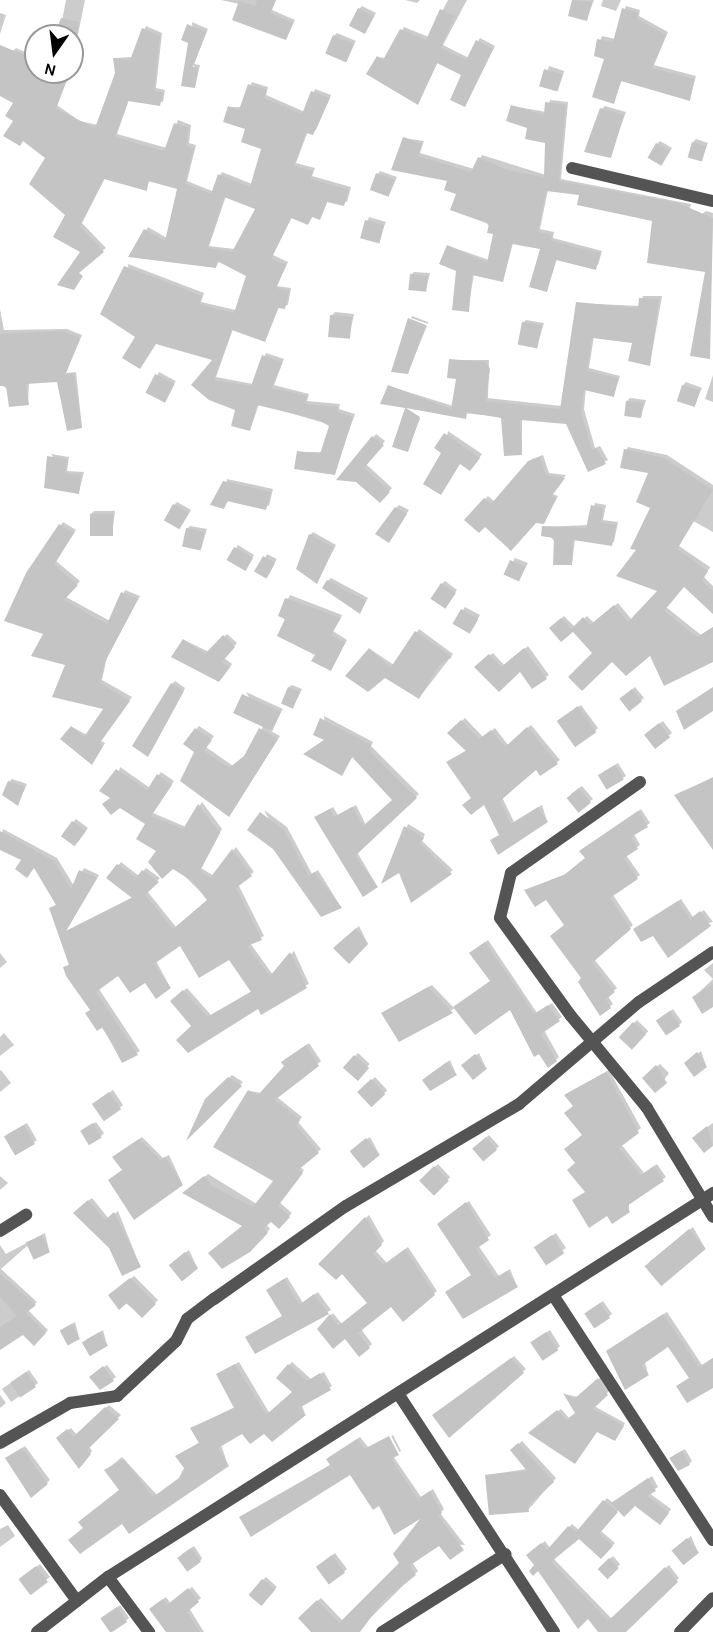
<!DOCTYPE html>
<style>
body{margin:0}
#map{position:relative;width:713px;height:1632px;overflow:hidden;background:#fff;font-family:Karla,sans-serif}
div>[style]{position:absolute}
.shadow>*{inset:0;background:#0003;transform-origin:0 0}
.building>*{inset:0;background:#c4c4c4;transform-origin:0 0}
.minor>*{height:12px;margin:-6px;padding:0 6px;transform-origin:6px;border-radius:6px;background:#545454}
span{translate:-50% -50%;white-space:nowrap;text-align:center;line-height:1.15;-webkit-text-stroke:5px #fff;paint-order:stroke}
.north{position:absolute;left:24px;top:24px;width:60px;height:60px;box-sizing:border-box;background:#fff;border:2px solid #999;border-radius:50%;rotate:194deg;font-size:16px;font-weight:700;line-height:24px;text-align:center;color:#000}
.north::after{content:'';display:block;margin:auto;width:21px;height:27px;background:#000;clip-path:polygon(50% 0,100% 100%,50% 72%,0 100%)}
</style>
<div id="map">
<div class="shadow">
<i style="clip-path:polygon(66px 0,85px 0,72px 64px,72px 36px,59px 36px)"></i>
<i style="clip-path:polygon(221px 0,276px 0,272px 10px,295px 20px,286px 39px,239px 4px)"></i>
<i style="clip-path:polygon(405px 0,420px 0,417px 3px)"></i>
<i style="clip-path:polygon(448px 0,467px 0,443px 45px,469px 58px,480px 38px,495px 46px,467px 102px,463px 75px,438px 62px,418px 103px,378px 57px,386px 58px,404px 27px,429px 37px)"></i>
<i style="clip-path:polygon(573px 0,594px 0,587px 19px,569px 15px)"></i>
<i style="clip-path:polygon(603px 0,621px 0,616px 11px,601px 6px)"></i>
<i style="clip-path:polygon(362px 6px,376px 13px,366px 31px,359px 9px)"></i>
<i style="clip-path:polygon(626px 6px,640px 10px,639px 16px,668px 32px,654px 65px,696px 76px,690px 99px,622px 80px,613px 102px,606px 58px,595px 55px,602px 36px,615px 39px)"></i>
<i style="clip-path:polygon(0 13px,6px 15px,0 34px)"></i>
<i style="clip-path:polygon(192px 22px,208px 29px,194px 64px,200px 65px,195px 87px)"></i>
<i style="clip-path:polygon(evenodd,146px 26px,162px 33px,156px 88px,165px 90px,163px 102px,129px 100px,117px 134px,167px 148px,178px 120px,191px 125px,189px 143px,196px 145px,187px 181px,212px 191px,222px 172px,252px 184px,263px 148px,229px 107px,242px 107px,252px 82px,268px 87px,266px 95px,305px 112px,315px 89px,331px 95px,316px 130px,308px 131px,296px 163px,315px 168px,312px 176px,351px 187px,347px 202px,328px 200px,322px 215px,313px 216px,308px 223px,292px 217px,273px 255px,288px 262px,277px 286px,291px 288px,288px 305px,279px 307px,265px 341px,233px 329px,216px 377px,253px 384px,266px 353px,284px 359px,274px 385px,309px 394px,307px 401px,340px 404px,339px 409px,355px 414px,334px 473px,298px 452px,322px 452px,331px 425px,259px 404px,250px 430px,237px 409px,210px 399px,215px 359px,137px 337px,128px 264px,204px 293px,201px 302px,236px 310px,248px 275px,219px 261px,216px 267px,131px 255px,148px 227px,167px 238px,178px 188px,150px 180px,146px 190px,105px 178px,82px 223px,106px 248px,59px 285px,82px 252px,47px 158px,15px 120px,15px 102px,0 95px,0 62px,16px 48px,36px 57px,36px 72px,58px 72px,45px 97px,80px 121px,98px 125px,116px 74px,114px 58px,132px 57px,146px 26px,226px 196px,257px 208px,235px 249px,209px 246px,226px 196px)"></i>
<i style="clip-path:polygon(337px 33px,356px 41px,345px 60px,334px 36px)"></i>
<i style="left:549px;top:66px;width:16px;height:21px;rotate:18deg"></i>
<i style="clip-path:polygon(550px 100px,568px 102px,561px 179px,691px 204px,684px 228px,706px 211px,713px 213px,709px 358px,707px 271px,653px 220px,580px 193px,548px 190px,540px 229px,554px 232px,553px 238px,602px 251px,598px 265px,557px 259px,547px 290px,541px 248px,513px 243px,503px 281px,474px 274px,468px 310px,449px 246px,489px 260px,495px 233px,449px 180px,393px 169px,404px 138px,424px 141px,420px 153px,474px 169px,482px 155px,546px 175px,547px 141px,513px 106px,546px 112px)"></i>
<i style="clip-path:polygon(605px 106px,626px 112px,610px 156px,602px 109px)"></i>
<i style="clip-path:polygon(696px 139px,708px 143px,701px 160px,693px 142px)"></i>
<i style="clip-path:polygon(660px 141px,672px 148px,662px 164px,657px 144px)"></i>
<i style="clip-path:polygon(380px 171px,397px 177px,389px 195px,378px 174px)"></i>
<i style="clip-path:polygon(369px 217px,386px 222px,377px 242px,361px 237px)"></i>
<i style="clip-path:polygon(414px 272px,430px 273px,426px 290px,411px 275px)"></i>
<i style="clip-path:polygon(643px 296px,662px 296px,650px 364px,633px 342px,594px 336px,589px 368px,620px 376px,614px 395px,586px 388px,584px 409px,595px 448px,600px 446px,608px 460px,588px 470px,567px 423px,522px 419px,522px 454px,502px 417px,413px 408px,421px 416px,389px 386px,453px 406px,458px 377px,450px 360px,489px 360px,488px 398px,562px 406px,577px 303px,640px 306px)"></i>
<i style="clip-path:polygon(0 309px,4px 330px,67px 329px,82px 335px,66px 373px,76px 372px,82px 427px,58px 380px,29px 382px,28px 403px,0 384px)"></i>
<i style="clip-path:polygon(335px 312px,354px 314px,349px 338px,332px 315px)"></i>
<i style="clip-path:polygon(411px 318px,412px 316px,428px 322px,428px 324px)"></i>
<i style="clip-path:polygon(409px 320px,427px 326px,408px 372px)"></i>
<i style="clip-path:polygon(526px 320px,544px 323px,537px 347px,523px 323px)"></i>
<i style="left:159px;top:372px;width:19px;height:22px;rotate:28deg"></i>
<i style="clip-path:polygon(713px 375px,713px 402px,705px 399px)"></i>
<i style="clip-path:polygon(686px 382px,702px 388px,694px 406px,683px 385px)"></i>
<i style="clip-path:polygon(630px 398px,646px 400px,641px 416px,627px 401px)"></i>
<i style="clip-path:polygon(406px 410px,420px 419px,407px 450px)"></i>
<i style="clip-path:polygon(448px 431px,482px 454px,473px 467px,443px 452px)"></i>
<i style="clip-path:polygon(376px 434px,385px 441px,366px 464px,392px 488px,380px 501px,357px 481px,339px 478px)"></i>
<i style="clip-path:polygon(628px 447px,667px 455px,713px 485px,713px 532px,693px 521px,679px 546px,710px 567px,704px 577px,713px 586px,713px 606px,684px 585px,666px 607px,701px 635px,713px 627px,713px 661px,651px 654px,612px 660px,594px 653px,574px 629px,551px 628px,564px 616px,575px 627px,587px 616px,594px 623px,618px 603px,632px 620px,660px 590px,638px 549px,652px 507px,650px 472px,626px 450px)"></i>
<i style="clip-path:polygon(51px 454px,69px 457px,67px 471px,84px 472px,79px 492px)"></i>
<i style="clip-path:polygon(543px 455px,549px 473px,566px 475px,552px 494px,558px 496px,544px 523px,466px 520px,488px 496px,495px 502px,532px 459px)"></i>
<i style="clip-path:polygon(227px 479px,273px 489px,269px 506px,229px 500px,224px 507px)"></i>
<i style="clip-path:polygon(177px 502px,191px 510px,182px 525px,174px 505px)"></i>
<i style="clip-path:polygon(595px 503px,606px 505px,603px 520px,618px 522px,614px 542px,575px 539px,572px 564px,543px 527px,588px 525px)"></i>
<i style="clip-path:polygon(399px 505px,409px 510px,389px 541px,396px 508px)"></i>
<i style="clip-path:polygon(94px 511px,115px 511px,112px 534px,91px 514px)"></i>
<i style="clip-path:polygon(63px 522px,76px 530px,56px 561px,80px 581px,66px 597px,110px 621px,125px 590px,140px 596px,107px 657px,102px 680px,132px 697px,101px 741px,105px 743px,94px 761px,72px 727px,87px 735px,105px 708px,54px 696px,68px 664px,46px 633px,27px 574px)"></i>
<i style="clip-path:polygon(190px 526px,207px 529px,201px 549px,187px 529px)"></i>
<i style="clip-path:polygon(313px 532px,336px 545px,316px 582px,310px 535px)"></i>
<i style="clip-path:polygon(238px 545px,254px 555px,247px 567px,228px 560px)"></i>
<i style="left:267px;top:554px;width:11px;height:21px;rotate:27deg"></i>
<i style="clip-path:polygon(515px 558px,528px 563px,519px 580px,506px 574px)"></i>
<i style="clip-path:polygon(331px 578px,368px 598px,360px 612px,328px 581px)"></i>
<i style="clip-path:polygon(445px 581px,457px 590px,447px 604px,442px 584px)"></i>
<i style="clip-path:polygon(290px 595px,342px 615px,333px 631px,347px 640px,333px 666px,280px 615px)"></i>
<i style="clip-path:polygon(465px 607px,480px 615px,473px 628px,463px 610px)"></i>
<i style="clip-path:polygon(419px 629px,453px 654px,422px 694px,370px 649px,394px 665px)"></i>
<i style="clip-path:polygon(227px 634px,237px 643px,224px 658px,232px 664px,222px 678px,184px 640px,209px 652px)"></i>
<i style="clip-path:polygon(528px 646px,549px 675px,532px 687px,521px 669px,476px 667px,493px 653px,504px 665px)"></i>
<i style="clip-path:polygon(175px 681px,185px 688px,150px 753px,172px 684px)"></i>
<i style="clip-path:polygon(292px 685px,302px 689px,293px 707px,289px 687px)"></i>
<i style="clip-path:polygon(635px 687px,644px 698px,630px 710px,624px 696px)"></i>
<i style="clip-path:polygon(246px 692px,283px 709px,269px 730px,280px 736px,232px 812px,196px 752px,185px 744px,199px 726px,214px 736px,206px 747px,233px 766px,246px 756px,264px 725px)"></i>
<i style="clip-path:polygon(581px 705px,598px 728px,595px 731px,562px 719px)"></i>
<i style="clip-path:polygon(324px 716px,373px 742px,371px 746px,419px 794px,357px 852px,377px 886px,319px 815px,333px 807px,338px 815px,356px 805px,366px 825px,394px 800px,353px 756px,342px 774px,326px 739px)"></i>
<i style="clip-path:polygon(465px 718px,483px 737px,495px 728px,508px 745px,531px 725px,560px 760px,541px 774px,537px 768px,502px 797px,514px 822px,542px 805px,547px 821px,500px 834px,485px 802px,472px 798px,450px 760px,467px 750px,450px 733px)"></i>
<i style="clip-path:polygon(663px 721px,672px 733px,654px 747px,648px 732px)"></i>
<i style="clip-path:polygon(618px 763px,626px 776px,609px 787px,603px 772px)"></i>
<i style="clip-path:polygon(120px 767px,150px 788px,161px 772px,174px 781px,153px 813px,186px 827px,202px 802px,222px 829px,201px 868px,214px 876px,236px 847px,254px 872px,238px 884px,264px 936px,250px 943px,273px 975px,294px 951px,309px 984px,193px 1026px,172px 1001px,187px 988px,211px 1015px,252px 991px,229px 958px,180px 944px,156px 961px,170px 987px,119px 974px,99px 989px,140px 1051px,123px 1061px,64px 968px,70px 964px,51px 909px,58px 904px,35px 866px,0 848px,3px 829px,57px 858px,74px 886px,84px 868px,99px 875px,66px 931px,133px 897px,108px 878px,121px 862px,139px 876px,146px 868px,160px 878px,147px 891px,176px 927px,209px 900px,159px 851px,147px 823px,112px 798px)"></i>
<i style="clip-path:polygon(713px 777px,713px 837px,676px 795px)"></i>
<i style="clip-path:polygon(12px 779px,27px 784px,18px 804px,9px 782px)"></i>
<i style="clip-path:polygon(582px 786px,593px 799px,577px 811px,571px 794px)"></i>
<i style="clip-path:polygon(641px 809px,650px 823px,634px 834px,640px 845px,626px 855px,640px 875px,613px 895px,633px 925px,594px 959px,617px 988px,608px 996px,613px 1004px,600px 1014px,565px 925px,546px 898px,526px 890px,568px 873px,587px 858px,584px 848px)"></i>
<i style="clip-path:polygon(264px 810px,287px 827px,312px 874px,318px 870px,341px 907px,322px 915px)"></i>
<i style="clip-path:polygon(76px 819px,88px 828px,78px 842px,73px 822px)"></i>
<i style="clip-path:polygon(408px 824px,425px 834px,422px 841px,453px 870px,412px 900px,400px 871px,385px 881px)"></i>
<i style="clip-path:polygon(681px 899px,693px 917px,704px 910px,713px 922px,653px 934px,638px 927px)"></i>
<i style="clip-path:polygon(359px 926px,368px 944px,349px 962px,336px 948px)"></i>
<i style="clip-path:polygon(488px 940px,537px 1013px,552px 1003px,562px 1017px,544px 1030px,559px 1057px,549px 1066px,510px 1008px,455px 1008px,400px 1040px,383px 1013px,432px 985px,454px 1008px,492px 981px,474px 950px)"></i>
<i style="clip-path:polygon(0 953px,7px 962px,0 968px)"></i>
<i style="clip-path:polygon(713px 963px,713px 1006px,694px 997px,713px 979px,704px 970px)"></i>
<i style="clip-path:polygon(673px 1009px,682px 1022px,679px 1025px,661px 1017px)"></i>
<i style="left:637px;top:1020px;width:16px;height:23px;rotate:45deg"></i>
<i style="clip-path:polygon(4px 1033px,14px 1045px,0 1056px,0 1037px)"></i>
<i style="clip-path:polygon(309px 1043px,321px 1061px,277px 1097px,302px 1117px,298px 1122px,321px 1149px,300px 1167px,304px 1170px,279px 1202px,292px 1213px,279px 1227px,271px 1220px,266px 1224px,270px 1229px,249px 1251px,245px 1225px,187px 1191px,208px 1174px,257px 1204px,276px 1180px,249px 1091px,262px 1093px,286px 1067px,286px 1059px)"></i>
<i style="clip-path:polygon(701px 1051px,706px 1065px,686px 1063px)"></i>
<i style="left:358px;top:1053px;width:16px;height:20px;rotate:43deg"></i>
<i style="clip-path:polygon(479px 1053px,486px 1068px,466px 1063px)"></i>
<i style="clip-path:polygon(450px 1060px,456px 1074px,426px 1077px)"></i>
<i style="clip-path:polygon(660px 1064px,669px 1073px,658px 1088px,644px 1078px)"></i>
<i style="clip-path:polygon(1px 1070px,11px 1083px,0 1092px,0 1071px)"></i>
<i style="clip-path:polygon(609px 1070px,641px 1128px,621px 1144px,644px 1173px,657px 1164px,666px 1177px,629px 1203px,629px 1211px,586px 1192px,577px 1163px,584px 1134px,568px 1093px)"></i>
<i style="clip-path:polygon(232px 1075px,243px 1082px,191px 1134px,210px 1096px)"></i>
<i style="left:375px;top:1077px;width:18px;height:22px;rotate:47deg"></i>
<i style="clip-path:polygon(113px 1090px,123px 1105px,105px 1119px,97px 1102px)"></i>
<i style="clip-path:polygon(96px 1122px,104px 1133px,101px 1136px,84px 1129px)"></i>
<i style="left:27px;top:1123px;width:20px;height:25px;rotate:60deg"></i>
<i style="clip-path:polygon(713px 1123px,713px 1145px,704px 1151px,696px 1135px)"></i>
<i style="left:489px;top:1135px;width:15px;height:21px;rotate:48deg"></i>
<i style="clip-path:polygon(142px 1137px,163px 1158px,169px 1155px,182px 1183px,123px 1169px,117px 1154px)"></i>
<i style="clip-path:polygon(370px 1137px,379px 1154px,355px 1148px)"></i>
<i style="left:438px;top:1164px;width:18px;height:24px;rotate:47deg"></i>
<i style="clip-path:polygon(0 1176px,8px 1183px,0 1190px)"></i>
<i style="clip-path:polygon(92px 1198px,109px 1219px,118px 1211px,140px 1266px,110px 1247px,77px 1210px)"></i>
<i style="clip-path:polygon(469px 1201px,491px 1235px,478px 1245px,499px 1276px,510px 1269px,517px 1286px,473px 1274px,442px 1221px)"></i>
<i style="clip-path:polygon(369px 1215px,384px 1241px,375px 1250px,387px 1263px,408px 1247px,437px 1291px,403px 1319px,391px 1305px,361px 1329px,372px 1344px,359px 1355px,345px 1337px,319px 1329px,333px 1313px,342px 1324px,368px 1303px,342px 1271px,320px 1264px)"></i>
<i style="clip-path:polygon(693px 1227px,705px 1248px,649px 1262px)"></i>
<i style="clip-path:polygon(45px 1233px,49px 1250px,35px 1258px,28px 1245px,1px 1269px,37px 1302px,28px 1310px,48px 1330px,34px 1344px,23px 1333px,0 1348px,0 1245px,6px 1254px)"></i>
<i style="clip-path:polygon(556px 1233px,566px 1248px,546px 1262px,539px 1244px)"></i>
<i style="clip-path:polygon(189px 1250px,197px 1267px,173px 1262px)"></i>
<i style="clip-path:polygon(134px 1276px,158px 1300px,142px 1316px,113px 1293px)"></i>
<i style="clip-path:polygon(287px 1277px,303px 1303px,318px 1292px,331px 1310px,255px 1352px,247px 1337px,283px 1316px,271px 1287px)"></i>
<i style="clip-path:polygon(603px 1301px,612px 1314px,595px 1327px,588px 1312px)"></i>
<i style="clip-path:polygon(667px 1312px,702px 1365px,713px 1358px,713px 1377px,691px 1378px,668px 1345px,645px 1362px,648px 1374px,611px 1349px)"></i>
<i style="clip-path:polygon(75px 1322px,79px 1337px,61px 1331px,64px 1328px)"></i>
<i style="clip-path:polygon(103px 1330px,107px 1345px,84px 1342px,87px 1339px)"></i>
<i style="clip-path:polygon(550px 1330px,560px 1346px,557px 1349px,535px 1340px)"></i>
<i style="clip-path:polygon(514px 1356px,526px 1369px,449px 1435px,437px 1413px)"></i>
<i style="clip-path:polygon(239px 1362px,270px 1414px,294px 1391px,278px 1377px,292px 1362px,311px 1379px,324px 1372px,332px 1386px,302px 1405px,305px 1414px,265px 1432px,242px 1432px,221px 1445px,228px 1465px,122px 1522px,85px 1528px,121px 1489px,106px 1470px,122px 1457px,157px 1495px,181px 1477px,185px 1467px,180px 1454px,200px 1442px,192px 1428px,235px 1407px,221px 1372px)"></i>
<i style="clip-path:polygon(107px 1365px,116px 1377px,101px 1388px,94px 1374px)"></i>
<i style="left:29px;top:1370px;width:16px;height:33px;rotate:55deg"></i>
<i style="clip-path:polygon(601px 1377px,610px 1390px,594px 1406px,625px 1423px,615px 1440px,597px 1430px,533px 1430px,561px 1409px,569px 1418px,577px 1413px,565px 1394px,578px 1397px)"></i>
<i style="clip-path:polygon(0 1395px,6px 1403px,0 1408px)"></i>
<i style="clip-path:polygon(109px 1405px,121px 1415px,89px 1446px,92px 1451px,82px 1464px,60px 1435px,71px 1428px,77px 1435px)"></i>
<i style="left:393px;top:1435px;width:18px;height:2px;rotate:63deg"></i>
<i style="clip-path:polygon(360px 1437px,368px 1447px,393px 1456px,421px 1497px,433px 1489px,444px 1509px,440px 1513px,465px 1545px,439px 1544px,412px 1562px,418px 1571px,356px 1632px,313px 1632px,300px 1618px,321px 1598px,343px 1621px,401px 1563px,425px 1514px,380px 1504px,351px 1473px,241px 1517px,332px 1464px,331px 1456px)"></i>
<i style="clip-path:polygon(522px 1441px,556px 1478px,528px 1510px,486px 1475px,527px 1469px,512px 1450px)"></i>
<i style="clip-path:polygon(25px 1446px,50px 1480px,32px 1496px,9px 1456px)"></i>
<i style="clip-path:polygon(685px 1449px,692px 1461px,689px 1464px,674px 1455px)"></i>
<i style="clip-path:polygon(652px 1476px,658px 1487px,649px 1493px,671px 1509px,663px 1520px,635px 1504px,619px 1509px,601px 1531px,615px 1543px,601px 1557px,579px 1537px,553px 1558px,612px 1619px,669px 1565px,679px 1578px,623px 1632px,601px 1632px,536px 1565px,531px 1552px,545px 1541px,550px 1548px,572px 1524px,579px 1530px,607px 1498px,613px 1503px)"></i>
<i style="clip-path:polygon(8px 1525px,15px 1536px,0 1547px,0 1529px)"></i>
<i style="clip-path:polygon(691px 1536px,698px 1552px,676px 1548px)"></i>
<i style="clip-path:polygon(194px 1546px,202px 1558px,200px 1561px,182px 1554px)"></i>
<i style="clip-path:polygon(335px 1553px,347px 1569px,344px 1572px,321px 1564px)"></i>
<i style="left:613px;top:1556px;width:11px;height:18px;rotate:49deg"></i>
<i style="clip-path:polygon(40px 1564px,50px 1577px,30px 1592px,23px 1576px)"></i>
<i style="clip-path:polygon(266px 1577px,277px 1587px,262px 1604px,263px 1580px)"></i>
<i style="clip-path:polygon(192px 1587px,201px 1598px,189px 1608px,204px 1632px,176px 1632px,153px 1606px,166px 1597px,171px 1604px)"></i>
<i style="left:120px;top:1605px;width:16px;height:22px;rotate:55deg"></i>
</div>
<div class="building">
<i style="clip-path:polygon(257px 0,276px 0,270px 13px,293px 23px,286px 40px,232px 20px,239px 1px,255px 6px)"></i>
<i style="clip-path:polygon(572px 0,592px 2px,587px 21px,568px 16px)"></i>
<i style="left:358px;top:8px;width:18px;height:20px;rotate:27deg"></i>
<i style="clip-path:polygon(622px 8px,638px 13px,637px 19px,666px 35px,652px 68px,694px 79px,690px 101px,621px 81px,614px 104px,592px 97px,604px 59px,594px 56px,597px 39px,613px 42px)"></i>
<i style="clip-path:polygon(440px 9px,455px 16px,441px 48px,466px 60px,476px 40px,493px 49px,465px 107px,450px 100px,461px 75px,437px 63px,418px 105px,366px 74px,377px 56px,383px 60px,400px 29px,426px 40px)"></i>
<i style="clip-path:polygon(61px 18px,79px 22px,77px 36px,54px 36px)"></i>
<i style="clip-path:polygon(187px 24px,206px 32px,193px 67px,198px 68px,195px 88px,181px 86px,188px 43px,181px 40px)"></i>
<i style="clip-path:polygon(evenodd,142px 28px,160px 36px,154px 91px,163px 92px,160px 106px,128px 101px,115px 137px,164px 151px,174px 123px,189px 128px,186px 146px,194px 148px,185px 184px,211px 194px,218px 174px,250px 187px,261px 149px,241px 142px,245px 129px,223px 122px,228px 106px,239px 110px,248px 84px,267px 90px,264px 98px,302px 114px,311px 91px,330px 98px,313px 135px,306px 133px,294px 166px,313px 171px,310px 179px,349px 190px,344px 206px,327px 202px,320px 220px,312px 217px,308px 225px,291px 218px,271px 259px,286px 265px,276px 288px,289px 291px,285px 309px,278px 308px,265px 342px,232px 330px,214px 380px,251px 386px,262px 355px,282px 362px,272px 388px,307px 396px,305px 404px,338px 407px,337px 412px,353px 417px,335px 475px,294px 469px,297px 451px,320px 454px,329px 426px,319px 420px,257px 405px,250px 431px,231px 426px,235px 410px,209px 400px,191px 385px,212px 360px,156px 344px,140px 369px,122px 358px,135px 337px,100px 314px,124px 266px,202px 296px,199px 304px,234px 313px,246px 276px,217px 261px,216px 268px,128px 257px,144px 229px,165px 241px,177px 189px,148px 181px,147px 191px,104px 179px,80px 226px,104px 252px,79px 273px,83px 276px,74px 290px,57px 285px,80px 252px,53px 237px,65px 215px,29px 184px,45px 158px,23px 141px,20px 146px,3px 136px,13px 121px,5px 116px,13px 103px,0 96px,0 45px,36px 60px,36px 72px,70px 72px,56px 109px,95px 128px,115px 73px,113px 58px,130px 60px,142px 28px,224px 197px,255px 209px,232px 252px,208px 248px,224px 197px)"></i>
<i style="left:333px;top:35px;width:23px;height:20px;rotate:23deg"></i>
<i style="left:544px;top:69px;width:19px;height:18px;rotate:16deg"></i>
<i style="clip-path:polygon(545px 102px,566px 105px,559px 181px,678px 203px,713px 218px,710px 359px,690px 356px,705px 272px,647px 263px,652px 221px,577px 205px,579px 195px,546px 191px,538px 232px,552px 235px,551px 241px,600px 253px,596px 270px,556px 260px,547px 292px,529px 287px,540px 249px,512px 244px,503px 282px,472px 275px,469px 312px,452px 310px,456px 271px,439px 264px,447px 245px,487px 263px,493px 234px,487px 233px,489px 224px,450px 210px,456px 194px,444px 190px,447px 181px,391px 170px,403px 137px,422px 144px,418px 156px,471px 172px,478px 157px,507px 170px,544px 177px,545px 143px,525px 139px,527px 128px,506px 121px,511px 105px,544px 115px)"></i>
<i style="clip-path:polygon(600px 108px,624px 115px,611px 158px,584px 152px)"></i>
<i style="left:692px;top:142px;width:15px;height:16px;rotate:16deg"></i>
<i style="left:656px;top:143px;width:16px;height:17px;rotate:30deg"></i>
<i style="left:376px;top:173px;width:20px;height:18px;rotate:20deg"></i>
<i style="left:365px;top:220px;width:20px;height:19px;rotate:15deg"></i>
<i style="left:410px;top:274px;width:18px;height:16px;rotate:6deg"></i>
<i style="clip-path:polygon(639px 298px,659px 299px,650px 366px,628px 361px,632px 343px,592px 338px,587px 371px,618px 378px,614px 397px,584px 390px,581px 413px,592px 450px,596px 448px,606px 464px,588px 472px,566px 424px,532px 421px,520px 420px,522px 455px,504px 456px,501px 418px,467px 412px,466px 419px,406px 408px,420px 417px,408px 452px,392px 447px,405px 408px,380px 404px,388px 385px,451px 409px,456px 379px,447px 378px,449px 359px,486px 362px,490px 369px,486px 401px,560px 409px,576px 302px,638px 308px)"></i>
<i style="left:330px;top:315px;width:22px;height:22px;rotate:5deg"></i>
<i style="clip-path:polygon(408px 318px,426px 325px,408px 374px,391px 372px)"></i>
<i style="left:522px;top:322px;width:20px;height:23px;rotate:11deg"></i>
<i style="clip-path:polygon(63px 331px,80px 338px,65px 375px,74px 374px,82px 428px,67px 431px,57px 382px,26px 384px,29px 405px,9px 407px,6px 386px,0 386px,0 334px)"></i>
<i style="left:155px;top:374px;width:22px;height:21px;rotate:27deg"></i>
<i style="left:682px;top:385px;width:19px;height:17px;rotate:18deg"></i>
<i style="left:626px;top:401px;width:17px;height:15px;rotate:7deg"></i>
<i style="clip-path:polygon(444px 433px,480px 458px,470px 471px,460px 464px,441px 495px,423px 484px,441px 453px,434px 448px)"></i>
<i style="clip-path:polygon(372px 436px,384px 445px,364px 468px,390px 492px,380px 503px,356px 482px,336px 480px)"></i>
<i style="clip-path:polygon(624px 449px,664px 458px,713px 490px,677px 549px,708px 571px,702px 581px,713px 591px,713px 614px,684px 587px,664px 611px,697px 637px,713px 627px,713px 662px,664px 686px,650px 656px,626px 676px,612px 662px,582px 691px,568px 677px,592px 653px,573px 632px,561px 642px,549px 628px,561px 618px,571px 629px,583px 617px,590px 625px,614px 605px,628px 622px,657px 591px,616px 576px,636px 550px,630px 549px,650px 508px,636px 502px,648px 473px,620px 468px)"></i>
<i style="clip-path:polygon(47px 456px,67px 459px,65px 473px,81px 475px,79px 494px,44px 488px)"></i>
<i style="clip-path:polygon(540px 457px,546px 475px,565px 478px,551px 497px,556px 498px,544px 524px,536px 523px,511px 551px,485px 527px,479px 533px,464px 520px,484px 498px,491px 504px,528px 461px)"></i>
<i style="clip-path:polygon(223px 481px,271px 492px,266px 510px,227px 501px,224px 509px,210px 505px)"></i>
<i style="left:173px;top:504px;width:18px;height:19px;rotate:29deg"></i>
<i style="clip-path:polygon(591px 505px,603px 508px,601px 522px,616px 525px,612px 546px,573px 540px,572px 565px,553px 565px,554px 538px,541px 536px,542px 526px,586px 528px)"></i>
<i style="clip-path:polygon(395px 507px,407px 514px,389px 543px,375px 534px)"></i>
<i style="left:90px;top:514px;width:23px;height:22px"></i>
<i style="clip-path:polygon(59px 524px,74px 533px,54px 565px,78px 585px,64px 600px,107px 624px,121px 592px,138px 599px,105px 662px,100px 683px,130px 701px,99px 744px,103px 746px,92px 765px,60px 739px,71px 726px,84px 737px,103px 709px,52px 697px,65px 665px,31px 656px,43px 634px,4px 621px,26px 573px)"></i>
<i style="left:186px;top:528px;width:19px;height:19px;rotate:12deg"></i>
<i style="clip-path:polygon(309px 534px,334px 548px,317px 584px,296px 569px)"></i>
<i style="left:234px;top:547px;width:22px;height:15px;rotate:30deg"></i>
<i style="left:263px;top:556px;width:14px;height:18px;rotate:30deg"></i>
<i style="left:510px;top:560px;width:17px;height:16px;rotate:24deg"></i>
<i style="clip-path:polygon(327px 580px,366px 601px,360px 614px,322px 588px)"></i>
<i style="left:441px;top:583px;width:18px;height:19px;rotate:34deg"></i>
<i style="clip-path:polygon(285px 598px,341px 618px,331px 635px,345px 643px,331px 671px,311px 661px,315px 655px,277px 636px,285px 619px,278px 616px)"></i>
<i style="left:461px;top:609px;width:20px;height:17px;rotate:30deg"></i>
<i style="clip-path:polygon(415px 631px,452px 657px,439px 665px,419px 699px,385px 678px,368px 692px,345px 676px,369px 648px,391px 667px)"></i>
<i style="clip-path:polygon(223px 635px,235px 647px,222px 662px,230px 667px,219px 682px,171px 657px,183px 639px,205px 654px)"></i>
<i style="clip-path:polygon(524px 648px,547px 679px,532px 689px,520px 672px,499px 692px,474px 667px,489px 654px,501px 667px)"></i>
<i style="clip-path:polygon(171px 683px,184px 691px,148px 757px,132px 746px)"></i>
<i style="left:288px;top:687px;width:13px;height:18px;rotate:23deg"></i>
<i style="clip-path:polygon(713px 687px,713px 711px,684px 730px,676px 711px)"></i>
<i style="left:632px;top:689px;width:16px;height:16px;rotate:52deg"></i>
<i style="left:242px;top:694px;width:43px;height:21px;rotate:25deg"></i>
<i style="left:578px;top:706px;width:32px;height:26px;rotate:55deg"></i>
<i style="clip-path:polygon(320px 718px,371px 745px,369px 750px,417px 798px,355px 856px,378px 887px,363px 897px,314px 817px,330px 809px,334px 817px,352px 807px,363px 826px,392px 800px,352px 757px,342px 776px,303px 754px,324px 740px,313px 735px)"></i>
<i style="clip-path:polygon(461px 720px,479px 739px,491px 730px,505px 747px,527px 727px,558px 764px,540px 776px,536px 770px,500px 801px,511px 824px,538px 807px,548px 822px,498px 855px,490px 840px,499px 835px,484px 805px,471px 815px,462px 805px,471px 798px,446px 762px,466px 751px,447px 733px)"></i>
<i style="left:659px;top:723px;width:18px;height:19px;rotate:52deg"></i>
<i style="clip-path:polygon(195px 728px,212px 740px,204px 751px,229px 768px,244px 756px,259px 728px,278px 739px,229px 817px,180px 781px,194px 752px,183px 744px)"></i>
<i style="left:615px;top:765px;width:17px;height:20px;rotate:59deg"></i>
<i style="clip-path:polygon(116px 769px,147px 790px,157px 774px,172px 785px,151px 816px,183px 829px,198px 804px,220px 833px,200px 871px,210px 878px,232px 849px,252px 876px,236px 888px,262px 940px,247px 946px,270px 976px,290px 952px,307px 988px,261px 1015px,258px 1009px,188px 1053px,176px 1040px,191px 1026px,170px 1001px,183px 990px,207px 1017px,251px 992px,229px 960px,199px 978px,180px 946px,154px 964px,171px 988px,156px 999px,145px 983px,130px 993px,118px 976px,96px 992px,138px 1055px,122px 1063px,103px 1027px,97px 1031px,85px 1013px,90px 1010px,66px 976px,63px 967px,69px 965px,49px 908px,56px 905px,34px 868px,27px 878px,15px 869px,21px 860px,0 850px,0 831px,54px 861px,71px 889px,79px 870px,97px 878px,66px 931px,132px 898px,106px 878px,117px 864px,136px 878px,142px 870px,159px 882px,145px 895px,173px 929px,207px 900px,192px 881px,173px 869px,162px 879px,148px 862px,156px 851px,136px 839px,145px 824px,120px 808px,111px 815px,102px 804px,110px 798px,99px 791px)"></i>
<i style="clip-path:polygon(713px 778px,713px 850px,674px 795px)"></i>
<i style="clip-path:polygon(8px 781px,25px 787px,18px 806px,2px 795px)"></i>
<i style="left:579px;top:788px;width:19px;height:16px;rotate:51deg"></i>
<i style="clip-path:polygon(638px 811px,648px 827px,631px 837px,638px 849px,624px 858px,638px 879px,610px 898px,631px 929px,592px 963px,615px 992px,606px 999px,611px 1008px,600px 1016px,578px 982px,581px 978px,550px 936px,564px 925px,546px 900px,535px 907px,524px 890px,564px 875px,585px 858px,579px 851px)"></i>
<i style="clip-path:polygon(260px 812px,284px 830px,309px 876px,314px 872px,342px 908px,321px 917px,273px 849px,247px 830px)"></i>
<i style="left:72px;top:821px;width:17px;height:19px;rotate:36deg"></i>
<i style="clip-path:polygon(404px 826px,424px 838px,420px 844px,452px 874px,411px 903px,399px 873px,381px 884px)"></i>
<i style="clip-path:polygon(678px 901px,690px 919px,700px 911px,711px 926px,668px 958px,653px 936px,641px 942px,633px 929px)"></i>
<i style="clip-path:polygon(356px 928px,368px 944px,349px 964px,333px 948px)"></i>
<i style="clip-path:polygon(485px 942px,534px 1014px,548px 1005px,560px 1021px,541px 1034px,557px 1061px,548px 1068px,539px 1054px,534px 1057px,510px 1010px,475px 1035px,453px 1007px,490px 981px,469px 953px)"></i>
<i style="clip-path:polygon(713px 984px,713px 1007px,702px 1014px,692px 997px)"></i>
<i style="clip-path:polygon(428px 987px,453px 1013px,399px 1042px,381px 1013px)"></i>
<i style="left:670px;top:1011px;width:18px;height:17px;rotate:56deg"></i>
<i style="left:633px;top:1022px;width:18px;height:21px;rotate:43deg"></i>
<i style="clip-path:polygon(306px 1045px,319px 1066px,275px 1100px,300px 1120px,296px 1126px,319px 1153px,298px 1170px,303px 1173px,278px 1206px,290px 1217px,279px 1229px,271px 1222px,264px 1228px,268px 1233px,250px 1252px,222px 1269px,208px 1253px,242px 1226px,182px 1193px,204px 1176px,212px 1186px,253px 1207px,273px 1181px,213px 1147px,248px 1090px,258px 1095px,284px 1066px,281px 1062px)"></i>
<i style="clip-path:polygon(697px 1052px,707px 1067px,694px 1077px,684px 1063px)"></i>
<i style="left:475px;top:1054px;width:19px;height:18px;rotate:51deg"></i>
<i style="left:354px;top:1055px;width:20px;height:17px;rotate:41deg"></i>
<i style="clip-path:polygon(447px 1062px,457px 1075px,430px 1091px,422px 1080px)"></i>
<i style="clip-path:polygon(656px 1065px,667px 1083px,655px 1093px,642px 1078px)"></i>
<i style="clip-path:polygon(606px 1072px,639px 1133px,619px 1148px,641px 1175px,654px 1166px,664px 1181px,627px 1206px,630px 1212px,612px 1224px,607px 1216px,589px 1228px,572px 1200px,585px 1192px,567px 1170px,575px 1163px,564px 1149px,582px 1135px,564px 1113px,573px 1106px,564px 1095px)"></i>
<i style="clip-path:polygon(228px 1077px,242px 1086px,186px 1141px,205px 1099px)"></i>
<i style="left:371px;top:1079px;width:21px;height:19px;rotate:47deg"></i>
<i style="left:109px;top:1092px;width:21px;height:21px;rotate:55deg"></i>
<i style="left:93px;top:1123px;width:17px;height:15px;rotate:59deg"></i>
<i style="left:24px;top:1125px;width:22px;height:23px;rotate:60deg"></i>
<i style="clip-path:polygon(707px 1126px,713px 1146px,704px 1153px,692px 1138px)"></i>
<i style="left:486px;top:1137px;width:17px;height:18px;rotate:50deg"></i>
<i style="left:366px;top:1138px;width:22px;height:21px;rotate:51deg"></i>
<i style="clip-path:polygon(139px 1139px,160px 1160px,165px 1157px,183px 1185px,134px 1220px,108px 1180px,122px 1170px,112px 1157px)"></i>
<i style="left:434px;top:1166px;width:21px;height:21px;rotate:45deg"></i>
<i style="clip-path:polygon(88px 1200px,105px 1220px,114px 1212px,141px 1267px,122px 1276px,109px 1248px,73px 1213px)"></i>
<i style="clip-path:polygon(466px 1202px,489px 1240px,476px 1249px,495px 1278px,507px 1271px,518px 1287px,463px 1319px,445px 1292px,471px 1275px,437px 1224px)"></i>
<i style="clip-path:polygon(365px 1217px,382px 1245px,373px 1254px,383px 1265px,405px 1249px,435px 1295px,403px 1322px,391px 1307px,358px 1333px,370px 1348px,359px 1357px,345px 1339px,333px 1349px,317px 1329px,330px 1314px,338px 1326px,367px 1303px,342px 1274px,336px 1280px,318px 1264px)"></i>
<i style="left:689px;top:1229px;width:26px;height:58px;rotate:50deg"></i>
<i style="left:42px;top:1235px;width:19px;height:18px;rotate:65deg"></i>
<i style="left:552px;top:1235px;width:22px;height:22px;rotate:56deg"></i>
<i style="left:185px;top:1252px;width:21px;height:21px;rotate:51deg"></i>
<i style="clip-path:polygon(0 1274px,36px 1305px,26px 1313px,46px 1333px,34px 1346px,23px 1335px,0 1350px,0 1327px,17px 1316px,0 1297px)"></i>
<i style="clip-path:polygon(130px 1278px,156px 1304px,142px 1318px,127px 1303px,119px 1310px,108px 1295px)"></i>
<i style="clip-path:polygon(284px 1279px,299px 1305px,314px 1294px,329px 1314px,255px 1354px,245px 1337px,282px 1316px,266px 1290px)"></i>
<i style="left:600px;top:1303px;width:18px;height:19px;rotate:56deg"></i>
<i style="clip-path:polygon(663px 1314px,699px 1367px,713px 1358px,713px 1388px,687px 1403px,676px 1386px,689px 1378px,668px 1347px,642px 1365px,649px 1375px,625px 1390px,606px 1351px)"></i>
<i style="left:72px;top:1324px;width:17px;height:14px;rotate:62deg"></i>
<i style="left:100px;top:1332px;width:16px;height:21px;rotate:60deg"></i>
<i style="left:546px;top:1332px;width:22px;height:19px;rotate:56deg"></i>
<i style="clip-path:polygon(511px 1358px,524px 1373px,449px 1438px,432px 1415px)"></i>
<i style="clip-path:polygon(235px 1364px,266px 1415px,292px 1392px,276px 1378px,288px 1364px,307px 1381px,320px 1373px,331px 1390px,299px 1408px,306px 1415px,272px 1442px,264px 1434px,250px 1444px,242px 1434px,218px 1448px,229px 1466px,129px 1534px,122px 1524px,80px 1554px,68px 1540px,83px 1528px,78px 1522px,119px 1490px,104px 1470px,124px 1459px,153px 1497px,179px 1478px,184px 1468px,175px 1456px,199px 1443px,190px 1428px,234px 1408px,216px 1374px)"></i>
<i style="clip-path:polygon(103px 1366px,114px 1381px,100px 1390px,89px 1377px)"></i>
<i style="left:26px;top:1372px;width:18px;height:19px;rotate:56deg"></i>
<i style="clip-path:polygon(598px 1378px,608px 1395px,593px 1409px,624px 1426px,615px 1441px,597px 1432px,575px 1464px,528px 1433px,557px 1410px,566px 1420px,575px 1413px,563px 1393px,574px 1399px)"></i>
<i style="clip-path:polygon(105px 1407px,119px 1419px,87px 1450px,91px 1454px,79px 1469px,56px 1438px,67px 1429px,73px 1437px)"></i>
<i style="clip-path:polygon(389px 1436px,399px 1455px,391px 1459px,418px 1499px,430px 1491px,442px 1513px,438px 1516px,464px 1550px,450px 1560px,439px 1546px,409px 1566px,416px 1575px,384px 1600px,360px 1632px,311px 1632px,298px 1618px,317px 1600px,339px 1623px,399px 1563px,393px 1554px,420px 1519px,394px 1535px,379px 1506px,373px 1510px,350px 1475px,251px 1537px,239px 1517px,330px 1465px,326px 1459px,357px 1439px,364px 1449px)"></i>
<i style="clip-path:polygon(518px 1443px,554px 1482px,528px 1505px,529px 1512px,489px 1515px,485px 1475px,527px 1471px,510px 1450px)"></i>
<i style="clip-path:polygon(22px 1448px,48px 1484px,31px 1498px,5px 1458px)"></i>
<i style="clip-path:polygon(682px 1451px,690px 1465px,678px 1471px,669px 1458px)"></i>
<i style="clip-path:polygon(648px 1478px,656px 1491px,647px 1496px,669px 1513px,660px 1525px,635px 1506px,624px 1517px,611px 1503px)"></i>
<i style="clip-path:polygon(603px 1500px,618px 1512px,599px 1534px,613px 1546px,601px 1559px,579px 1539px,551px 1562px,608px 1621px,665px 1567px,678px 1582px,626px 1632px,598px 1632px,588px 1619px,578px 1629px,538px 1571px,533px 1576px,529px 1571px,534px 1565px,526px 1555px,541px 1543px,547px 1550px,568px 1526px,576px 1532px)"></i>
<i style="left:687px;top:1538px;width:19px;height:20px;rotate:51deg"></i>
<i style="left:191px;top:1548px;width:17px;height:17px;rotate:54deg"></i>
<i style="left:332px;top:1555px;width:22px;height:20px;rotate:54deg"></i>
<i style="left:609px;top:1558px;width:14px;height:16px;rotate:45deg"></i>
<i style="left:36px;top:1566px;width:20px;height:22px;rotate:53deg"></i>
<i style="left:262px;top:1579px;width:17px;height:21px;rotate:40deg"></i>
<i style="clip-path:polygon(188px 1588px,199px 1602px,187px 1612px,200px 1632px,166px 1632px,149px 1609px,163px 1599px,167px 1605px)"></i>
<i style="left:117px;top:1607px;width:18px;height:20px;rotate:56deg"></i>
</div>
<div class="minor">
<i style="left:572px;top:168px;width:145px;rotate:13.2deg"></i>
<i style="left:640px;top:782px;width:158px;rotate:144.8deg"></i>
<i style="left:511px;top:873px;width:46px;rotate:103.7deg"></i>
<i style="left:500px;top:918px;width:121px;rotate:54.1deg"></i>
<i style="left:571px;top:1016px;width:119px;rotate:50.4deg"></i>
<i style="left:647px;top:1108px;width:127px;rotate:58.8deg"></i>
<i style="left:0;top:1231px;width:31px;rotate:-32deg"></i>
<i style="left:555px;top:1298px;width:289px;rotate:56.9deg"></i>
<i style="left:399px;top:1395px;width:283px;rotate:56.8deg"></i>
<i style="left:0;top:1443px;width:81px;rotate:-29.7deg"></i>
<i style="left:70px;top:1403px;width:48px;rotate:-8.5deg"></i>
<i style="left:117px;top:1396px;width:81px;rotate:-43deg"></i>
<i style="left:176px;top:1341px;width:25px;rotate:-63deg"></i>
<i style="left:187px;top:1319px;width:34px;rotate:-37deg"></i>
<i style="left:214px;top:1299px;width:161px;rotate:-35.2deg"></i>
<i style="left:346px;top:1206px;width:201px;rotate:-30.5deg"></i>
<i style="left:519px;top:1104px;width:157px;rotate:-40.4deg"></i>
<i style="left:639px;top:1002px;width:89px;rotate:-34deg"></i>
<i style="left:0;top:1495px;width:131px;rotate:54deg"></i>
<i style="left:108px;top:1577px;width:69px;rotate:53.3deg"></i>
<i style="left:37px;top:1632px;width:90px;rotate:-37.8deg"></i>
<i style="left:108px;top:1577px;width:717px;rotate:-32.4deg"></i>
<i style="left:382px;top:1632px;width:146px;rotate:-32.2deg"></i>
<i style="left:680px;top:1632px;width:47px;rotate:-45.9deg"></i>
</div>
<div class="north">N</div>
</div>
